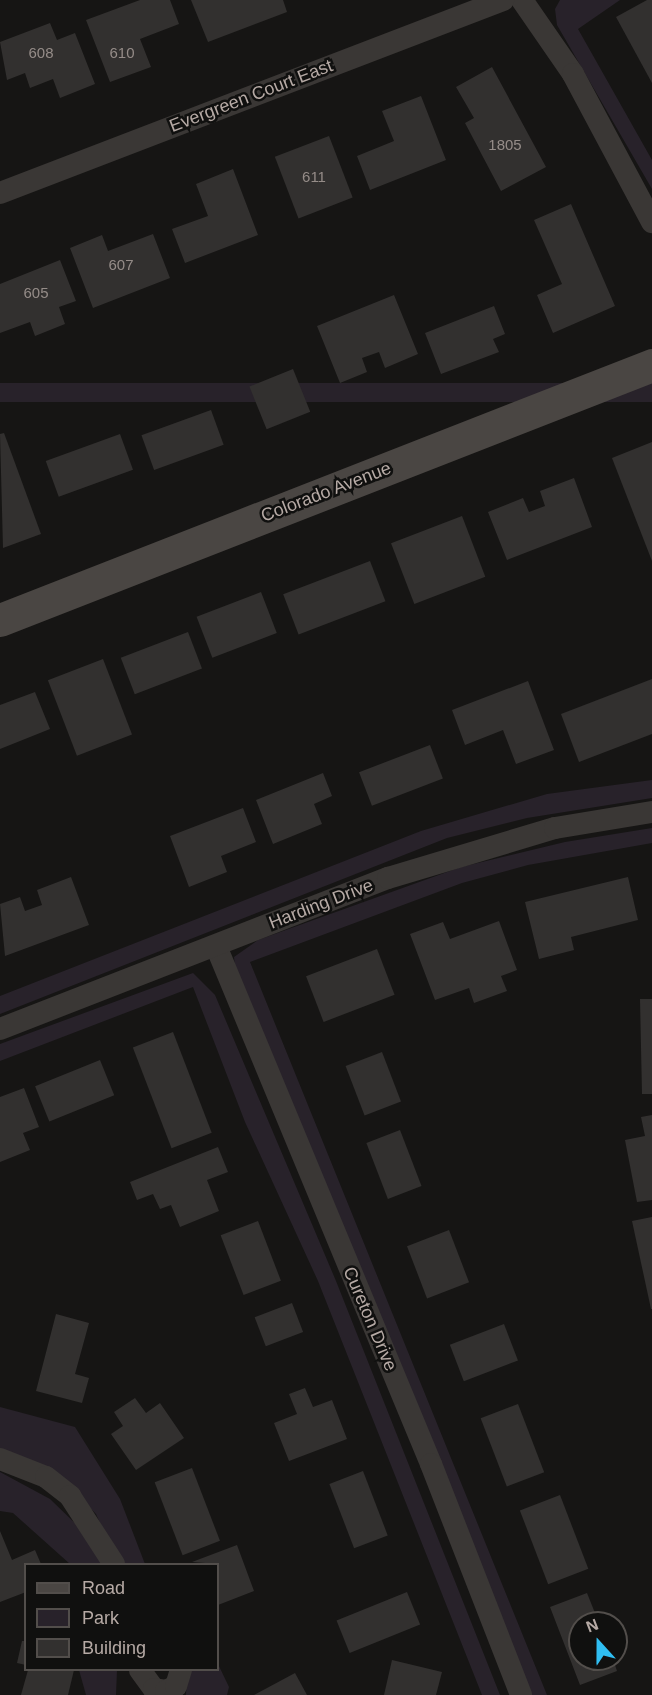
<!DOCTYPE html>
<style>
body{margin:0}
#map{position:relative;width:652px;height:1695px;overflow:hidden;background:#161514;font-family:Helvetica,sans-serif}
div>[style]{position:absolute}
.green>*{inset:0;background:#28222a;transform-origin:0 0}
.building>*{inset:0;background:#32302f;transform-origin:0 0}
.street>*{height:22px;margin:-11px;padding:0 11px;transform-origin:11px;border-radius:11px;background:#3a3735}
.secondary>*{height:33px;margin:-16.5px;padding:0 16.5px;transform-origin:16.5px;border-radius:16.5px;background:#4a4643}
span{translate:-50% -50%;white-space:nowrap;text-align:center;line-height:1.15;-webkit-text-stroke:5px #10100f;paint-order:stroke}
.number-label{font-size:15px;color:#958c88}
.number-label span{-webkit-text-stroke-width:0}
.street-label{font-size:18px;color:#b6aaa5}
.legend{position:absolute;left:24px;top:1563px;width:195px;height:108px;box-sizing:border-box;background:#10100f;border:2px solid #524e4b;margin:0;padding:8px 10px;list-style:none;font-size:18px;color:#b6aaa5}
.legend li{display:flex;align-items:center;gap:12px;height:30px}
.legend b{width:30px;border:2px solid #524e4b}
.north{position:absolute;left:568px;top:1611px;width:60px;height:60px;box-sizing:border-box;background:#10100f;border:2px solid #524e4b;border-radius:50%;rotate:339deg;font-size:16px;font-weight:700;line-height:24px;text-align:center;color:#b6aaa5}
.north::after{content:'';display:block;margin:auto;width:21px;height:27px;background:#30bef2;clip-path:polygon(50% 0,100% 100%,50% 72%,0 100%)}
</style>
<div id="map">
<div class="green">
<i style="clip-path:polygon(560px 0,620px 0,578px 29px,652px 160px,652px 189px,557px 25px,555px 9px)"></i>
<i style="left:652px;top:383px;width:19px;height:699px;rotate:90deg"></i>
<i style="clip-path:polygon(652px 780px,652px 798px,527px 818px,447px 838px,0 1014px,0 996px,421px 831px,547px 794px)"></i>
<i style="clip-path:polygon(652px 828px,652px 843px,528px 865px,462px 883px,250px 962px,547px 1695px,531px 1695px,236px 977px,234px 957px,258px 940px,461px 867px,565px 842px)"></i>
<i style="clip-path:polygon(193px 973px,215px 995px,336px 1281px,500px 1695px,482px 1695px,318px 1281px,245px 1122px,193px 987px,0 1061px,0 1044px)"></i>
<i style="clip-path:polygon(0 1407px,75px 1427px,120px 1499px,145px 1564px,118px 1564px,96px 1514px,69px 1486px,0 1454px)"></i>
<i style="clip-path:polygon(0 1472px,50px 1499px,80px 1528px,102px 1564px,70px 1564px,13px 1513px,0 1511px)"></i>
<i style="clip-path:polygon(218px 1664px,229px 1687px,227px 1695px,186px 1695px,187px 1670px,218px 1670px)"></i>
<i style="clip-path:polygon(79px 1670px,117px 1670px,116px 1695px,86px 1695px)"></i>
</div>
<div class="building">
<i style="clip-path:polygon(140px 0,170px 0,179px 24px,140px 39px,151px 67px,110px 82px,86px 20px)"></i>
<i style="clip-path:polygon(191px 0,283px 0,287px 12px,208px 42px)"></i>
<i style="clip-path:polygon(647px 0,652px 0,652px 83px,616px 17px)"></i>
<i style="clip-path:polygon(50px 23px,57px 40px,75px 33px,95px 84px,60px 98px,53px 79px,30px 88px,25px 73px,7px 80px,0 42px)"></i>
<i style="clip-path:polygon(492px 67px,546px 167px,501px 191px,465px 123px,474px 118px,456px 87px)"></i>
<i style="clip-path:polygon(421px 96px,446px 160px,370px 190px,357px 156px,394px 141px,382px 111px)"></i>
<i style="left:329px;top:136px;width:66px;height:58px;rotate:69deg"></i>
<i style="clip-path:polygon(233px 169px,258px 235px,185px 263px,172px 229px,208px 216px,196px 184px)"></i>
<i style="clip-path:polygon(571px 204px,615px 306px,553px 333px,537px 295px,562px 284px,534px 220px)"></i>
<i style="clip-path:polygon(153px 234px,170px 278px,93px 308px,70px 248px,102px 235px,108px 251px)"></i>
<i style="clip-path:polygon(60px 260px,76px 301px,59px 307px,65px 324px,35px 336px,30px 322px,0 333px,0 284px)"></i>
<i style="clip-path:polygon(394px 295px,418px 354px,385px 368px,379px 352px,362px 358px,367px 372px,340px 383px,317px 326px)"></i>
<i style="clip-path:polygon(494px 306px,505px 334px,493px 339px,499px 352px,441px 374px,425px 333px)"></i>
<i style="left:293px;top:369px;width:46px;height:47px;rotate:68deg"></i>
<i style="left:211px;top:410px;width:37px;height:74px;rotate:70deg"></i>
<i style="clip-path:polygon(4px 433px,41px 534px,3px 548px,0 434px)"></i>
<i style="left:120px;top:434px;width:38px;height:79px;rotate:70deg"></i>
<i style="clip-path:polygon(652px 442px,652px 561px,612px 458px)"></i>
<i style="clip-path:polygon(574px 478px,592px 527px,507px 560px,488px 512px,523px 498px,529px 512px,545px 506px,540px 491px)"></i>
<i style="left:462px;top:516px;width:65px;height:76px;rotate:69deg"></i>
<i style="left:370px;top:561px;width:43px;height:93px;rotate:69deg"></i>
<i style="left:261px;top:592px;width:44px;height:69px;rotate:69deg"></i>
<i style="left:188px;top:632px;width:39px;height:72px;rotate:69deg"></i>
<i style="left:103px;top:659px;width:81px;height:59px;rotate:69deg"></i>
<i style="clip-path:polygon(652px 679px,652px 734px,579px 762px,561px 714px)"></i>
<i style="clip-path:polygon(528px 681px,554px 750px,516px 764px,503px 730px,465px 745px,452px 710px)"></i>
<i style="clip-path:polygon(35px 692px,50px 729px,0 749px,0 705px)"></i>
<i style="left:430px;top:745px;width:36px;height:76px;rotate:69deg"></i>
<i style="clip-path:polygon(323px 773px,332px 796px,314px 804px,322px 824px,273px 844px,256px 800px)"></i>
<i style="clip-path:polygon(243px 808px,256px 842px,221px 856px,227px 872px,189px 887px,170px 836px)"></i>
<i style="clip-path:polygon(71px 877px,89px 925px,5px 956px,0 904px,20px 897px,25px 911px,42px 905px,37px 890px)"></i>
<i style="clip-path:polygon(628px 877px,638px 920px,571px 937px,574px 950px,539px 959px,525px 902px)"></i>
<i style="clip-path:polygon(499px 921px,517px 970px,501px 976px,507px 991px,474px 1003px,469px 988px,435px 1000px,410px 934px,443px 922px,450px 939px)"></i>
<i style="left:377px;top:949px;width:49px;height:76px;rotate:69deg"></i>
<i style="clip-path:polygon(640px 999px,652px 999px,652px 1094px,642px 1094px)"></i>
<i style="left:173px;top:1032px;width:108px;height:43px;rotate:69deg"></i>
<i style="left:382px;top:1052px;width:53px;height:39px;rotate:69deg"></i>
<i style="left:100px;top:1060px;width:38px;height:70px;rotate:68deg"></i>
<i style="clip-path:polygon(24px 1088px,39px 1127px,23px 1133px,30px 1150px,0 1162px,0 1097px)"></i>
<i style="clip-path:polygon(652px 1115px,652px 1200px,637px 1202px,625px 1140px,645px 1136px,641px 1117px)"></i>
<i style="left:400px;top:1130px;width:60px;height:36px;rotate:69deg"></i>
<i style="clip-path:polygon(218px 1147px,228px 1172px,207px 1180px,219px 1211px,180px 1227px,171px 1205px,160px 1209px,153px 1194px,137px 1200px,130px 1182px)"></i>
<i style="clip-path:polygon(652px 1217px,652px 1309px,651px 1309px,632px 1221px)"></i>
<i style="left:258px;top:1221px;width:64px;height:40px;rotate:69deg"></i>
<i style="left:449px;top:1230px;width:56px;height:45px;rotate:69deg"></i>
<i style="left:292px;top:1303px;width:31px;height:40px;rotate:69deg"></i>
<i style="clip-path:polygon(56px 1314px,89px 1323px,75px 1374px,89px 1378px,82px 1403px,36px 1391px)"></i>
<i style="left:504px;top:1324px;width:39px;height:58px;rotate:69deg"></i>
<i style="clip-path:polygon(305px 1388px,313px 1407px,332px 1400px,347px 1439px,289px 1461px,274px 1423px,297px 1414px,289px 1394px)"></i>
<i style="clip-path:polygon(135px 1398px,146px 1413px,160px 1403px,184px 1438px,136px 1470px,111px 1434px,123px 1426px,114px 1412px)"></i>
<i style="left:518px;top:1404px;width:73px;height:40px;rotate:69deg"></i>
<i style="left:192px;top:1468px;width:78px;height:40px;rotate:69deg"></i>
<i style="left:363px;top:1471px;width:69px;height:36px;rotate:69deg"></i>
<i style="left:560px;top:1495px;width:79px;height:43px;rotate:69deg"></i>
<i style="clip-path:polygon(0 1531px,12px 1560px,35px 1550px,41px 1564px,26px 1564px,26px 1592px,0 1602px)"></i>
<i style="clip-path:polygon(237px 1545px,254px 1591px,218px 1605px,218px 1564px,192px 1562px)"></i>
<i style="left:407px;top:1592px;width:35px;height:76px;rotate:68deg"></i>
<i style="clip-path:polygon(587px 1593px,599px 1623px,580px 1623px,580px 1659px,613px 1659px,617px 1671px,580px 1685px,550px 1607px)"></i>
<i style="clip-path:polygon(22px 1641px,26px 1641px,26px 1665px,17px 1663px)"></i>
<i style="clip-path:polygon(392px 1660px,442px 1672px,436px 1695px,384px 1695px)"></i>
<i style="clip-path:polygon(28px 1670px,74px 1670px,68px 1695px,21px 1695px)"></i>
<i style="clip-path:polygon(295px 1673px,307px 1695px,254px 1695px)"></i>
</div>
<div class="street">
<i style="left:522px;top:0;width:90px;rotate:55.4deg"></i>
<i style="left:573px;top:74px;width:168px;rotate:61.9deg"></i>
<i style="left:0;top:193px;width:539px;rotate:-20.99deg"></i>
<i style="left:216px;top:946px;width:561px;rotate:67.46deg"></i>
<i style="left:431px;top:1464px;width:248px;rotate:68.7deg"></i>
<i style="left:0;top:1029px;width:416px;rotate:-21.3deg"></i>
<i style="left:388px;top:878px;width:174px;rotate:-16.7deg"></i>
<i style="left:555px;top:828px;width:98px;rotate:-9.4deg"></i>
<i style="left:0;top:1459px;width:49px;rotate:21.4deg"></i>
<i style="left:46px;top:1477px;width:31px;rotate:38deg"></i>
<i style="left:70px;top:1496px;width:81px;rotate:57.1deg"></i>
<i style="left:140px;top:1670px;width:24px;rotate:54deg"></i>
<i style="left:154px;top:1689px;width:12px;rotate:9deg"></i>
<i style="left:166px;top:1691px;width:11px;rotate:-27deg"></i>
<i style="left:176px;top:1686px;width:17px;rotate:-73deg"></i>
</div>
<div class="secondary">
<i style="left:0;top:620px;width:700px;rotate:-21.36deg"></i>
</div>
<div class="number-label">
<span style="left:41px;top:53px">608</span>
<span style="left:122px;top:53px">610</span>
<span style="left:505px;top:145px">1805</span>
<span style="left:314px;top:177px">611</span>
<span style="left:121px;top:265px">607</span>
<span style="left:36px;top:293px">605</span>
</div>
<div class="street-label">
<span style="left:251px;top:96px;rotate:-21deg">Evergreen Court East</span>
<span style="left:326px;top:492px;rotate:-21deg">Colorado Avenue</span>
<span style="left:321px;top:904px;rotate:-21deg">Harding Drive</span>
<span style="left:370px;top:1319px;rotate:67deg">Cureton Drive</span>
</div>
<ul class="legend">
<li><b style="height:8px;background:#4a4643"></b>Road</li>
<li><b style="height:16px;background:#28222a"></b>Park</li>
<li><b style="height:16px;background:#32302f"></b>Building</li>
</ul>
<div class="north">N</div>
</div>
